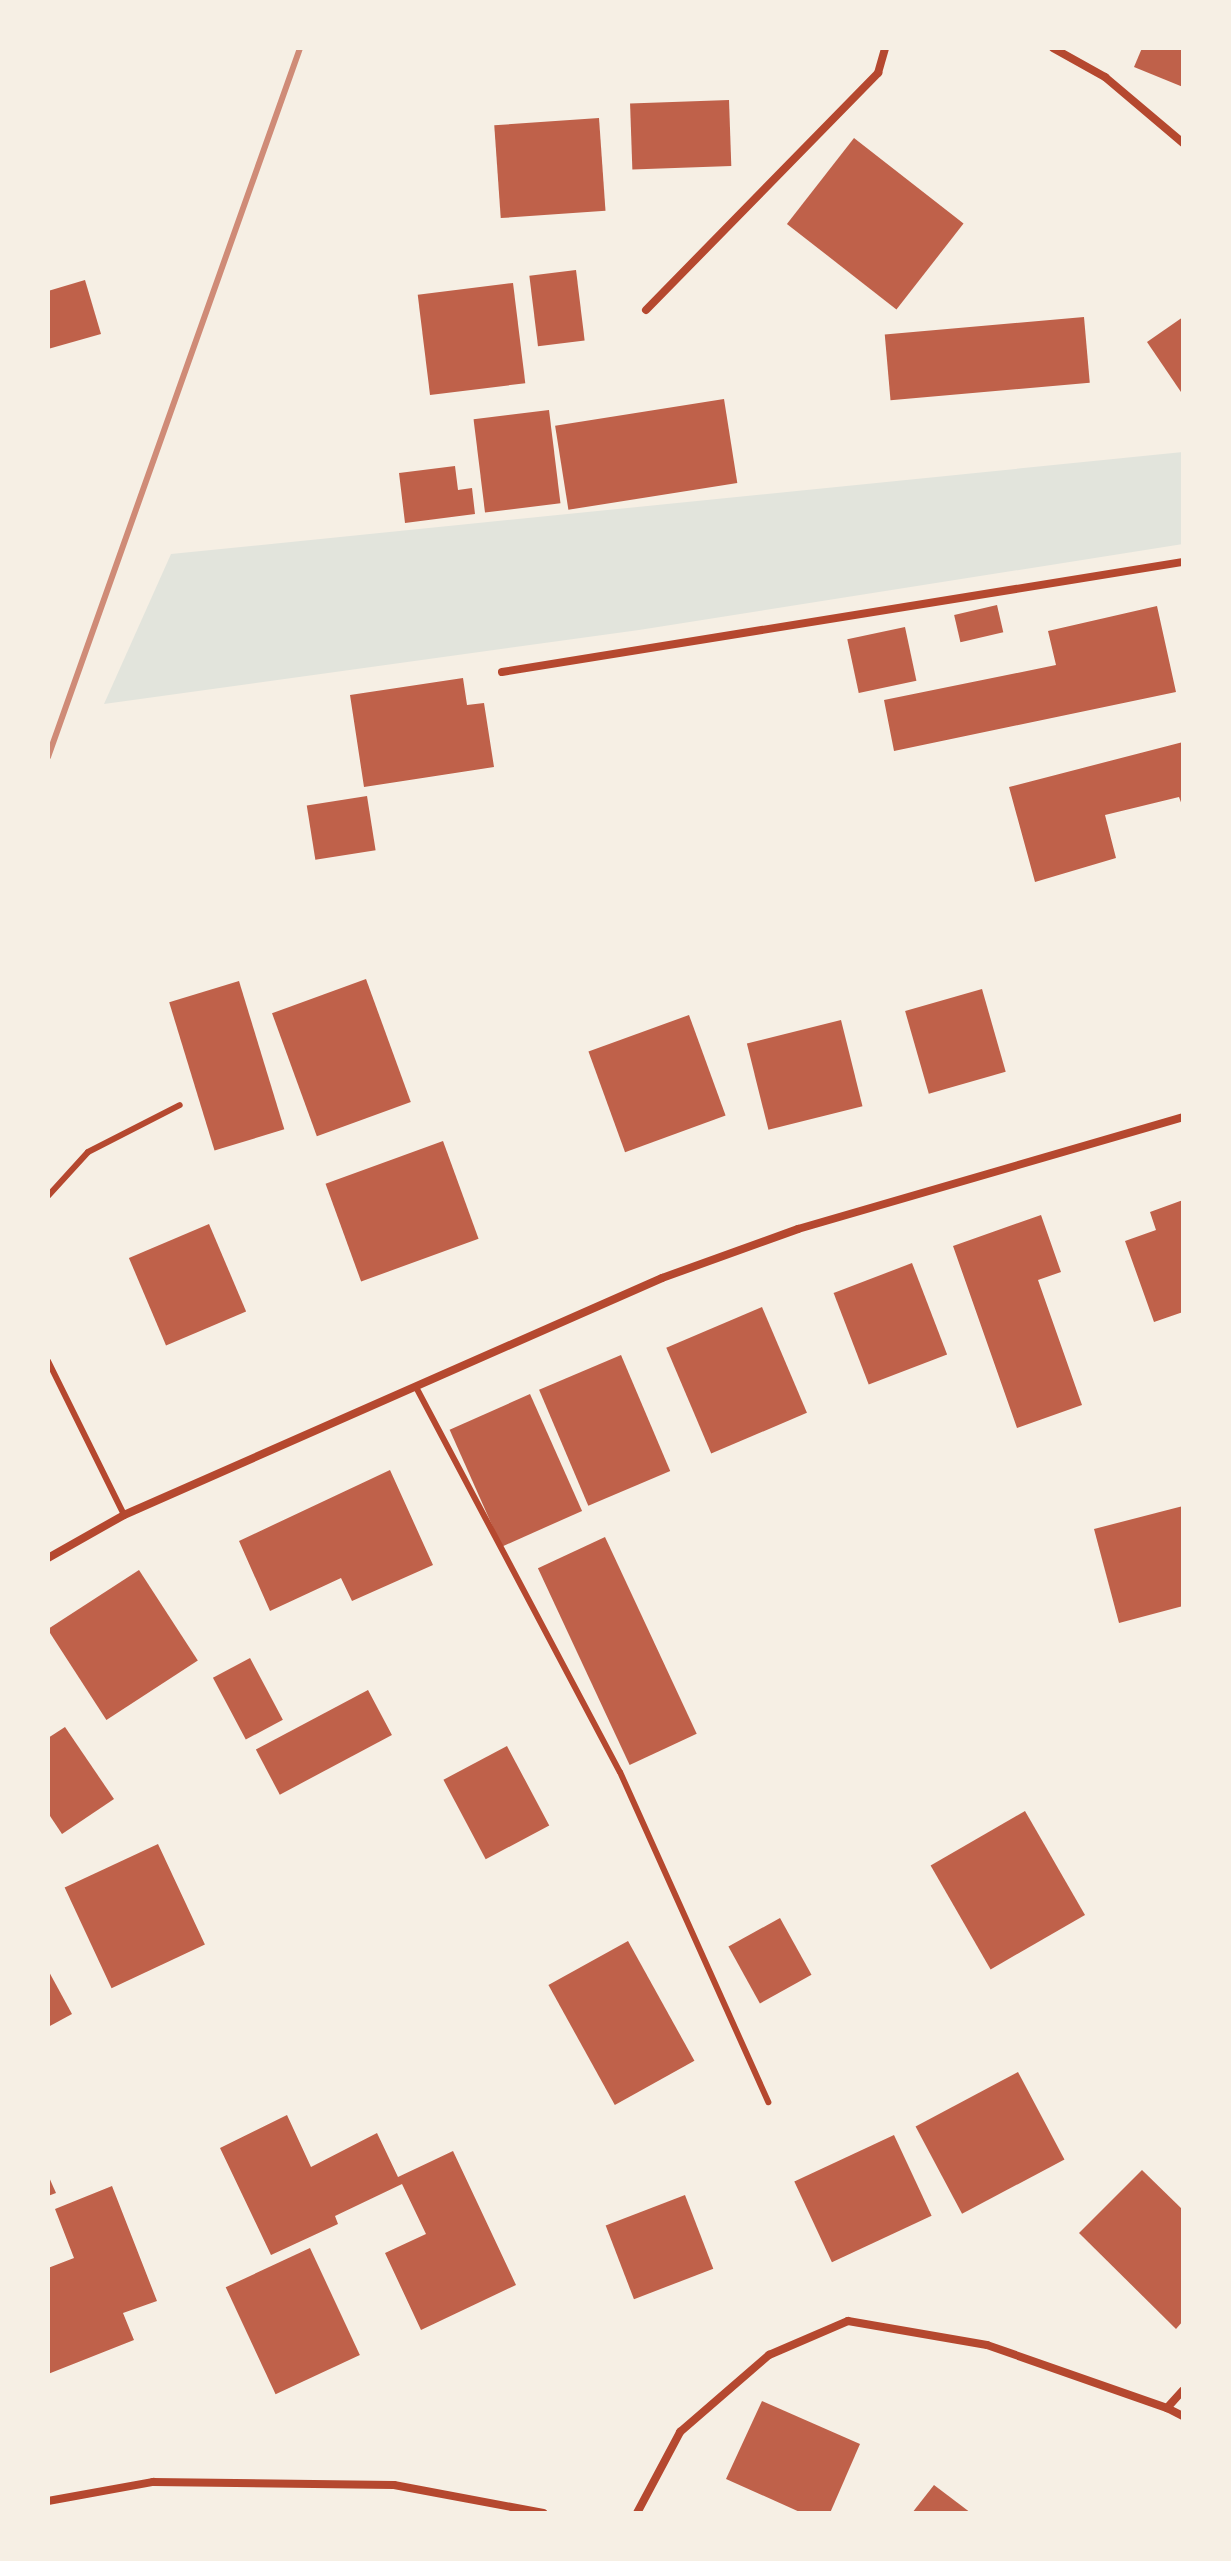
<!DOCTYPE html>
<style>
body{margin:0}
#map{position:relative;width:1231px;height:2561px;overflow:hidden;background:#f6efe4;font-family:Lora,serif}
div>[style]{position:absolute}
.green>*{inset:0;background:#e2e4dc}
.building>*{inset:0;background:#bf614a;transform-origin:0 0}
.service>*{height:6px;margin:-3px;padding:0 3px;transform-origin:3px;border-radius:3px;background:#b5482f}
.minor>*{height:8px;margin:-4px;padding:0 4px;transform-origin:4px;border-radius:4px;background:#b5482f}
.rail>*{height:6px;margin:-3px;padding:0 3px;transform-origin:3px;border-radius:3px;background:#cf8b77}
span{translate:-50% -50%;white-space:nowrap;text-align:center;line-height:1.15;-webkit-text-stroke:6px #f6efe4;paint-order:stroke}
.frame{position:absolute;inset:0;border:50px solid #f6efe4;pointer-events:none}
</style>
<div id="map">
<div class="green">
<i style="clip-path:polygon(1183px 452px,1183px 544px,639px 630px,104px 704px,171px 554px)"></i>
</div>
<div class="building">
<i style="clip-path:polygon(1142px 48px,1183px 48px,1183px 87px,1134px 67px)"></i>
<i style="left:729px;top:100px;width:66px;height:99px;rotate:88deg"></i>
<i style="left:599px;top:118px;width:93px;height:105px;rotate:86deg"></i>
<i style="left:854px;top:138px;width:139px;height:109px;rotate:38deg"></i>
<i style="left:576px;top:270px;width:71px;height:47px;rotate:83deg"></i>
<i style="clip-path:polygon(85px 280px,101px 334px,48px 349px,48px 291px)"></i>
<i style="left:513px;top:283px;width:101px;height:96px;rotate:83deg"></i>
<i style="left:1084px;top:317px;width:66px;height:200px;rotate:85deg"></i>
<i style="clip-path:polygon(1183px 317px,1183px 395px,1147px 342px)"></i>
<i style="left:724px;top:399px;width:85px;height:171px;rotate:81deg"></i>
<i style="left:549px;top:410px;width:94px;height:76px;rotate:83deg"></i>
<i style="clip-path:polygon(455px 466px,458px 490px,472px 488px,475px 514px,405px 523px,399px 473px)"></i>
<i style="left:997px;top:605px;width:28px;height:44px;rotate:77deg"></i>
<i style="clip-path:polygon(1157px 606px,1176px 692px,894px 751px,884px 700px,1056px 665px,1048px 631px)"></i>
<i style="left:905px;top:627px;width:55px;height:59px;rotate:78deg"></i>
<i style="clip-path:polygon(463px 678px,467px 705px,484px 703px,494px 767px,364px 787px,350px 695px)"></i>
<i style="clip-path:polygon(1183px 742px,1183px 808px,1179px 797px,1105px 815px,1116px 858px,1035px 882px,1009px 787px)"></i>
<i style="left:367px;top:796px;width:55px;height:61px;rotate:81deg"></i>
<i style="left:366px;top:979px;width:131px;height:100px;rotate:70deg"></i>
<i style="left:239px;top:981px;width:155px;height:73px;rotate:73deg"></i>
<i style="left:982px;top:989px;width:86px;height:80px;rotate:74deg"></i>
<i style="left:689px;top:1015px;width:107px;height:107px;rotate:70deg"></i>
<i style="left:841px;top:1020px;width:89px;height:97px;rotate:76deg"></i>
<i style="left:443px;top:1141px;width:104px;height:125px;rotate:70deg"></i>
<i style="clip-path:polygon(1183px 1200px,1183px 1312px,1154px 1322px,1125px 1241px,1156px 1230px,1150px 1212px)"></i>
<i style="clip-path:polygon(1041px 1215px,1061px 1272px,1038px 1280px,1082px 1405px,1017px 1428px,953px 1246px)"></i>
<i style="left:209px;top:1224px;width:95px;height:87px;rotate:67deg"></i>
<i style="left:912px;top:1263px;width:98px;height:84px;rotate:69deg"></i>
<i style="left:762px;top:1307px;width:115px;height:104px;rotate:67deg"></i>
<i style="left:621px;top:1355px;width:126px;height:89px;rotate:67deg"></i>
<i style="left:530px;top:1394px;width:128px;height:88px;rotate:66deg"></i>
<i style="clip-path:polygon(390px 1470px,433px 1565px,352px 1601px,341px 1578px,270px 1611px,239px 1541px)"></i>
<i style="clip-path:polygon(1183px 1506px,1183px 1606px,1119px 1623px,1094px 1529px)"></i>
<i style="left:605px;top:1537px;width:217px;height:74px;rotate:65deg"></i>
<i style="left:139px;top:1570px;width:108px;height:109px;rotate:57deg"></i>
<i style="left:250px;top:1658px;width:70px;height:42px;rotate:62deg"></i>
<i style="left:368px;top:1690px;width:51px;height:127px;rotate:62deg"></i>
<i style="clip-path:polygon(65px 1727px,114px 1799px,62px 1834px,48px 1813px,48px 1738px)"></i>
<i style="left:507px;top:1746px;width:90px;height:72px;rotate:62deg"></i>
<i style="left:1025px;top:1811px;width:120px;height:109px;rotate:60deg"></i>
<i style="left:158px;top:1844px;width:111px;height:103px;rotate:65deg"></i>
<i style="left:780px;top:1918px;width:65px;height:59px;rotate:61deg"></i>
<i style="left:628px;top:1941px;width:137px;height:91px;rotate:61deg"></i>
<i style="clip-path:polygon(48px 1970px,72px 2014px,48px 2027px)"></i>
<i style="left:1018px;top:2072px;width:99px;height:116px;rotate:62deg"></i>
<i style="clip-path:polygon(287px 2115px,311px 2167px,377px 2133px,398px 2177px,453px 2151px,516px 2285px,421px 2330px,385px 2253px,426px 2234px,402px 2184px,335px 2216px,338px 2224px,271px 2255px,220px 2148px)"></i>
<i style="left:894px;top:2135px;width:89px;height:110px;rotate:65deg"></i>
<i style="clip-path:polygon(1142px 2170px,1183px 2210px,1183px 2321px,1176px 2329px,1079px 2233px)"></i>
<i style="clip-path:polygon(48px 2175px,56px 2193px,48px 2196px)"></i>
<i style="clip-path:polygon(112px 2186px,157px 2301px,123px 2313px,134px 2340px,48px 2374px,48px 2268px,74px 2258px,55px 2209px)"></i>
<i style="left:685px;top:2195px;width:79px;height:85px;rotate:69deg"></i>
<i style="left:310px;top:2248px;width:118px;height:93px;rotate:65deg"></i>
<i style="clip-path:polygon(762px 2401px,860px 2444px,830px 2513px,802px 2513px,726px 2479px)"></i>
<i style="clip-path:polygon(934px 2485px,971px 2513px,912px 2513px)"></i>
</div>
<div class="service">
<i style="left:48px;top:1196px;width:59px;rotate:-47.7deg"></i>
<i style="left:88px;top:1152px;width:103px;rotate:-27.1deg"></i>
<i style="left:48px;top:1361px;width:172px;rotate:63.7deg"></i>
<i style="left:417px;top:1389px;width:433px;rotate:62.1deg"></i>
<i style="left:620px;top:1772px;width:362px;rotate:65.8deg"></i>
</div>
<div class="minor">
<i style="left:1053px;top:48px;width:60px;rotate:29.1deg"></i>
<i style="left:1105px;top:77px;width:102px;rotate:40.2deg"></i>
<i style="left:646px;top:310px;width:332px;rotate:-45.6deg"></i>
<i style="left:878px;top:73px;width:26px;rotate:-74deg"></i>
<i style="left:502px;top:672px;width:690px;rotate:-9.18deg"></i>
<i style="left:48px;top:1558px;width:87px;rotate:-29.5deg"></i>
<i style="left:124px;top:1515px;width:588px;rotate:-23.77deg"></i>
<i style="left:662px;top:1278px;width:145px;rotate:-19.8deg"></i>
<i style="left:798px;top:1229px;width:401px;rotate:-16.2deg"></i>
<i style="left:1167px;top:2408px;width:18px;rotate:27deg"></i>
<i style="left:48px;top:2501px;width:107px;rotate:-10.3deg"></i>
<i style="left:153px;top:2482px;width:241px;rotate:0.7deg"></i>
<i style="left:394px;top:2485px;width:152px;rotate:10.6deg"></i>
<i style="left:637px;top:2513px;width:92px;rotate:-62deg"></i>
<i style="left:680px;top:2432px;width:118px;rotate:-40.9deg"></i>
<i style="left:769px;top:2355px;width:86px;rotate:-23.3deg"></i>
<i style="left:848px;top:2321px;width:141px;rotate:9.8deg"></i>
<i style="left:987px;top:2345px;width:191px;rotate:19.3deg"></i>
<i style="left:1167px;top:2408px;width:24px;rotate:-48deg"></i>
</div>
<div class="rail">
<i style="left:48px;top:757px;width:752px;rotate:-70.43deg"></i>
</div>
<div class="frame"></div>
</div>
